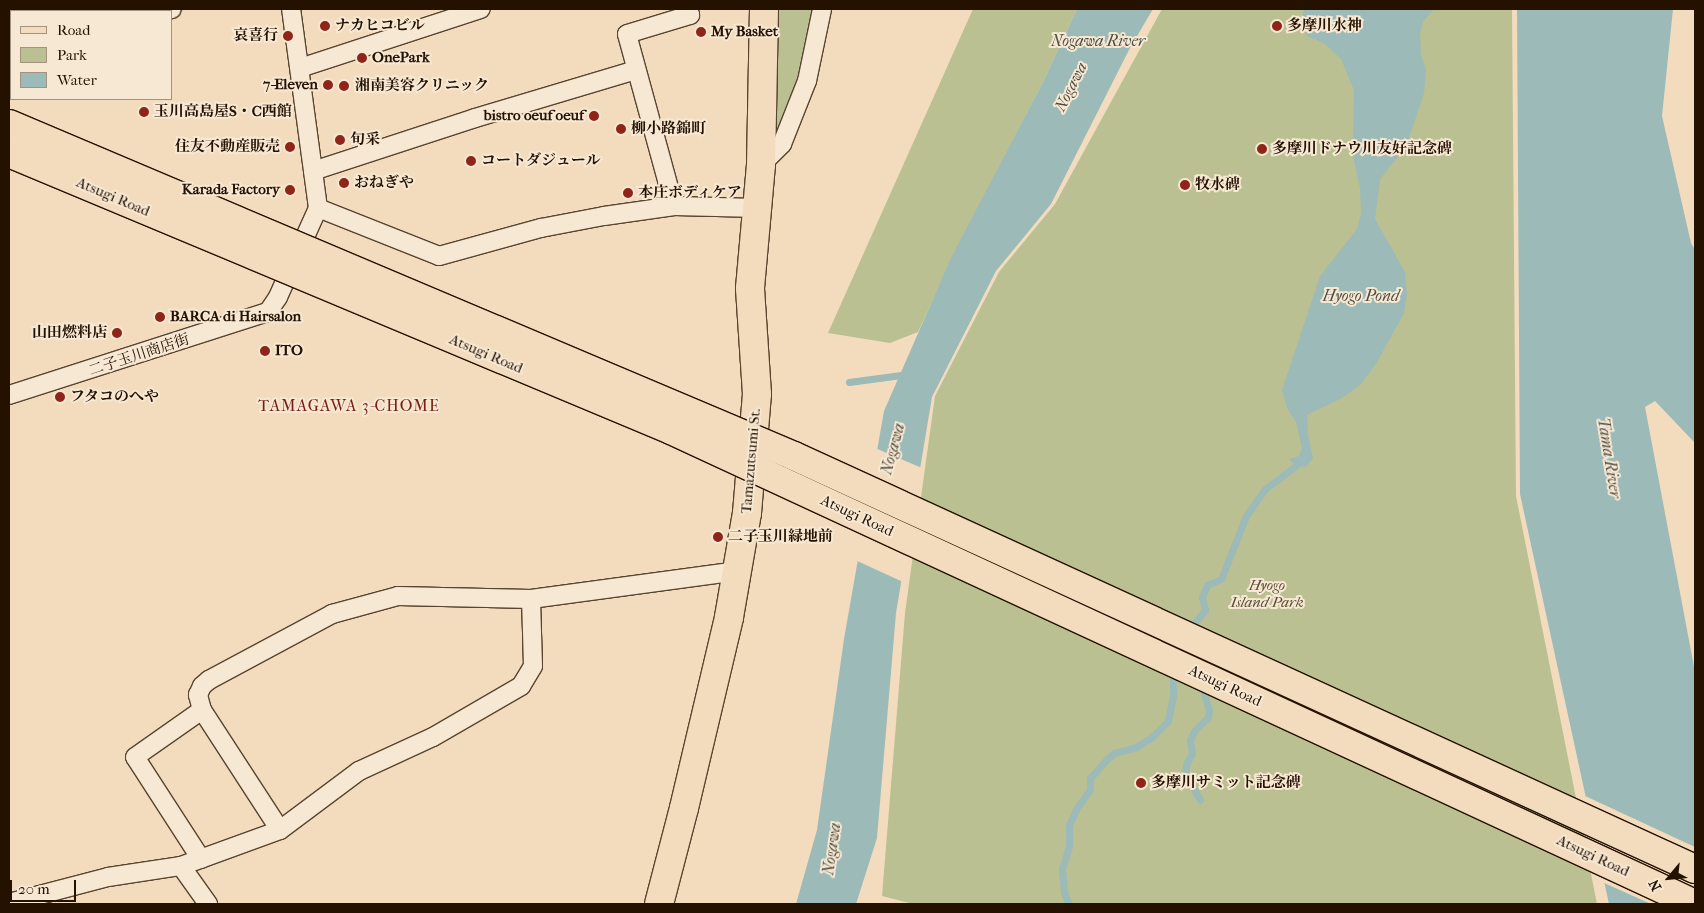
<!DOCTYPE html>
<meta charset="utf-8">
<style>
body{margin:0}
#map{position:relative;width:1704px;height:913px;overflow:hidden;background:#f2dcbd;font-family:"IM FELL French Canon","Noto Serif JP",serif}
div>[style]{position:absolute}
.green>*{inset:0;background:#bac091}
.water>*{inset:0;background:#9cbab7}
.pier>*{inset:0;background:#f2dcbd}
.stream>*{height:7px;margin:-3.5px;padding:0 3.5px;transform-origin:3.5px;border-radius:3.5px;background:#9cbab7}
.roads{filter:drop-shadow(1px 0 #58442f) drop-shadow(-1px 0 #58442f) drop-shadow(0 1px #58442f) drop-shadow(0 -1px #58442f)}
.minor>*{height:18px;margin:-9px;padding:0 9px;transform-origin:9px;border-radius:9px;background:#f7e8d4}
.primary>*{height:28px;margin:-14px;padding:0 14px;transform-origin:14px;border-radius:14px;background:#f2dcbd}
.bridges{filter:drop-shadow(1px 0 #241100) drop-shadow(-1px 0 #241100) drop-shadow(0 1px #241100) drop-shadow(0 -1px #241100)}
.trunk-bridge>*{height:28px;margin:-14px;padding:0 14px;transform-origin:14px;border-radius:14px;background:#f2dcbd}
.dots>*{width:14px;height:14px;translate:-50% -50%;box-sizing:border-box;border:2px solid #f7e8d4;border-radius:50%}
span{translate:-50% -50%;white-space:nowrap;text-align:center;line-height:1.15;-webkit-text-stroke:4px #f7e8d4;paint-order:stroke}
.poi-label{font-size:15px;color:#241100;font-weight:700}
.left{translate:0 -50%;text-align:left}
.right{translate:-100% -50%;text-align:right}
.street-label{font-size:15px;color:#241100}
.park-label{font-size:15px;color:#584e33;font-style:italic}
.water-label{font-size:16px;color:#4e4c40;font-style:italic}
.neighbourhood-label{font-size:16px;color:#7a1f14;letter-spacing:1px}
.frame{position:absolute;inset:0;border:10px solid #241100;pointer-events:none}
.legend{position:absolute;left:10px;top:10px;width:162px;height:90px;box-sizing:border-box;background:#f7e8d4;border:1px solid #a3927f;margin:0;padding:6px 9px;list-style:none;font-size:15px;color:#241100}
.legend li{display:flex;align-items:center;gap:10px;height:25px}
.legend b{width:25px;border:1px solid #a3927f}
.north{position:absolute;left:1644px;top:853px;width:50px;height:50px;-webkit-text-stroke:4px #f7e8d4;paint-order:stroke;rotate:242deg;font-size:14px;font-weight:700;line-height:20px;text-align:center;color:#241100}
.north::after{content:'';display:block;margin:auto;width:18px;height:22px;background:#241100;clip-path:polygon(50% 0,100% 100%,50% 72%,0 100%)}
.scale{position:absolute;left:10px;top:880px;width:66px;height:22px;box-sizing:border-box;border:2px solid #241100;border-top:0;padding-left:6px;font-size:15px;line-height:18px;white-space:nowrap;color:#241100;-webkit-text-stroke:4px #f7e8d4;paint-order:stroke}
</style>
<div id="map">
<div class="green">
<i style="clip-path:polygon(775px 9px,814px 9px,807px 58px,778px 130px,775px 130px)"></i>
<i style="clip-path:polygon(973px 9px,1077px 9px,1043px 82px,954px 254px,918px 332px,890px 343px,828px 333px)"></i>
<i style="clip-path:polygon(1162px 9px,1512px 9px,1516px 496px,1597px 904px,913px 904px,882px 896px,905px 613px,935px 396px,999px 272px,1055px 204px)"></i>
</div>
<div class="water">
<i style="clip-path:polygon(1077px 9px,1153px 9px,1130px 48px,1051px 204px,996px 271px,932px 397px,896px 613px,877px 838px,856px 904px,796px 904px,817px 830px,844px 639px,884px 411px,951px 258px,1043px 82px)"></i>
<i style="clip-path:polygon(1305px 9px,1434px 9px,1423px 22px,1420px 34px,1421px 54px,1426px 70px,1424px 93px,1406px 147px,1380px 179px,1375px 219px,1405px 272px,1407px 293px,1404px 313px,1376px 364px,1361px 384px,1342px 398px,1307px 415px,1308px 434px,1313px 458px,1306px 467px,1296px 466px,1289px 459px,1299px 456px,1302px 448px,1296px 422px,1287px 408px,1282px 390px,1320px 276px,1357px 229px,1361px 213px,1360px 188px,1353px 156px,1354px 90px,1341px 59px,1325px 44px,1307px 36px,1300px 18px)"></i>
<i style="clip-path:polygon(1517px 9px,1673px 9px,1662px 116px,1691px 243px,1695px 250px,1695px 443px,1655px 401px,1645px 407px,1695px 672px,1695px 904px,1609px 904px,1520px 494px)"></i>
</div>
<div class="pier">
<i style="clip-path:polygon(875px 448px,922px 468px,903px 582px,855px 560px)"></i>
<i style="clip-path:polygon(1583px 795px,1695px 847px,1695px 904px,1651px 904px,1602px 882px)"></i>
</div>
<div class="stream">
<i style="left:849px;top:382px;width:60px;rotate:-7.7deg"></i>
<i style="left:1188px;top:631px;width:27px;rotate:-51deg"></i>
<i style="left:1205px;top:610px;width:13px;rotate:-103deg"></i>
<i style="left:1202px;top:597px;width:13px;rotate:-67deg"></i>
<i style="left:1207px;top:585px;width:15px;rotate:-23deg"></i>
<i style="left:1221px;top:579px;width:68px;rotate:-68.4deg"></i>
<i style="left:1246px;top:516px;width:33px;rotate:-55deg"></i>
<i style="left:1265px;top:489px;width:39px;rotate:-37deg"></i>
<i style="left:1200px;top:800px;width:31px;rotate:-119deg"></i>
<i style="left:1185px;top:773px;width:11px;rotate:-80deg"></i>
<i style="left:1187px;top:762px;width:9px;rotate:-58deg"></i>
<i style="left:1192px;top:754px;width:14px;rotate:-98deg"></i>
<i style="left:1190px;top:740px;width:10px;rotate:-66deg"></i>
<i style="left:1194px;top:731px;width:20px;rotate:-45deg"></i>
<i style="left:1208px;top:717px;width:7px;rotate:-82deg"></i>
<i style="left:1209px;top:710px;width:27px;rotate:-107deg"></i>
<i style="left:1069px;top:904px;width:13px;rotate:-113deg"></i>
<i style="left:1064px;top:892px;width:23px;rotate:-95deg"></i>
<i style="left:1062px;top:869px;width:24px;rotate:-73deg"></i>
<i style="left:1069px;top:846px;width:21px;rotate:-90deg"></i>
<i style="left:1069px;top:825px;width:17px;rotate:-66deg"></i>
<i style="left:1076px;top:809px;width:24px;rotate:-54deg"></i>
<i style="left:1090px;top:790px;width:12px;rotate:-90deg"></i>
<i style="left:1090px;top:778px;width:24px;rotate:-48deg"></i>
<i style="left:1106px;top:760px;width:11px;rotate:-41deg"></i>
<i style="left:1114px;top:753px;width:23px;rotate:-15deg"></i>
<i style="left:1136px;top:747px;width:19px;rotate:-32deg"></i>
<i style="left:1152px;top:737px;width:23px;rotate:-45deg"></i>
<i style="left:1168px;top:721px;width:25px;rotate:-79deg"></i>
<i style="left:1173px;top:696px;width:16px;rotate:-90deg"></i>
<i style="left:1173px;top:680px;width:10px;rotate:-61deg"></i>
</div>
<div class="roads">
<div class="minor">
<i style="left:164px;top:11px;width:8px;rotate:-14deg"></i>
<i style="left:9px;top:61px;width:2px;rotate:-27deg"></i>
<i style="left:300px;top:68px;width:190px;rotate:-18.1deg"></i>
<i style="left:761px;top:165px;width:30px;rotate:-45deg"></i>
<i style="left:782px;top:144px;width:68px;rotate:-68.4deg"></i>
<i style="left:807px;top:81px;width:74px;rotate:-78.2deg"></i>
<i style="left:313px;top:171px;width:170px;rotate:-18.1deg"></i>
<i style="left:475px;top:118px;width:168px;rotate:-16.6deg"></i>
<i style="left:674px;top:206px;width:178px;rotate:-105.3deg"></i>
<i style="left:627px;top:34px;width:66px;rotate:-16.8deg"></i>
<i style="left:690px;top:15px;width:6px;rotate:-108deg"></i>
<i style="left:318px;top:208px;width:130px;rotate:21.6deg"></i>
<i style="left:439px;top:256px;width:106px;rotate:-15.4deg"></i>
<i style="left:541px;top:228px;width:64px;rotate:-10.8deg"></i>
<i style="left:604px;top:216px;width:71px;rotate:-8.1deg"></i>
<i style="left:674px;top:206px;width:84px;rotate:1.4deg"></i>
<i style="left:9px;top:395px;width:272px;rotate:-17.8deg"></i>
<i style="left:268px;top:312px;width:18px;rotate:-56deg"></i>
<i style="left:278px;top:297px;width:98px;rotate:-65.8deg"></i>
<i style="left:318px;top:208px;width:201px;rotate:-97.7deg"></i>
<i style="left:280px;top:830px;width:99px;rotate:-36.8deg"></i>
<i style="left:359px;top:771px;width:81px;rotate:-24.7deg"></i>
<i style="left:433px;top:737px;width:102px;rotate:-30.1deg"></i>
<i style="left:521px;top:686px;width:23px;rotate:-59deg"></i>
<i style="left:533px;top:666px;width:67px;rotate:-91.7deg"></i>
<i style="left:201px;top:859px;width:121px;rotate:-122.9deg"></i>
<i style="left:135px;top:757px;width:82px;rotate:-35deg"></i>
<i style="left:181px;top:866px;width:47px;rotate:54.6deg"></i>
<i style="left:9px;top:903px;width:102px;rotate:-14.7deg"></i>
<i style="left:108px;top:877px;width:74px;rotate:-8.6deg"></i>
<i style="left:181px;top:866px;width:105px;rotate:-20deg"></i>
<i style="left:280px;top:830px;width:143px;rotate:-123deg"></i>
<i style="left:202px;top:710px;width:16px;rotate:-105deg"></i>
<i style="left:198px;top:695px;width:10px;rotate:-66deg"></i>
<i style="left:202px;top:686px;width:9px;rotate:-41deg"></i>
<i style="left:209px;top:680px;width:140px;rotate:-28.2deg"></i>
<i style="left:332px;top:614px;width:68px;rotate:-15.3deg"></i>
<i style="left:398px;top:596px;width:133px;rotate:1.3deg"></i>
<i style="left:531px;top:599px;width:209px;rotate:-7.7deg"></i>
</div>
<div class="primary">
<i style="left:659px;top:904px;width:99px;rotate:-75.4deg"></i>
<i style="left:684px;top:808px;width:196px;rotate:-76.7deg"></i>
<i style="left:729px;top:617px;width:106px;rotate:-80.2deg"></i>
<i style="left:747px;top:513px;width:119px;rotate:-85.2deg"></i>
<i style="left:757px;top:394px;width:106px;rotate:-93.8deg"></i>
<i style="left:750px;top:288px;width:123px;rotate:-84.9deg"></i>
<i style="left:761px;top:165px;width:156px;rotate:-88.9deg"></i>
</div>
</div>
<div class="bridges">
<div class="trunk-bridge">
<i style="left:9px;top:124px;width:852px;rotate:22.92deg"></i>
<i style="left:794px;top:456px;width:991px;rotate:24.63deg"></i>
<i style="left:9px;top:153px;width:718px;rotate:22.71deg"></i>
<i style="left:671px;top:430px;width:1128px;rotate:24.84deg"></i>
</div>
</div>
<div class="dots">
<i style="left:325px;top:26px;background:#8f2418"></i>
<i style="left:1277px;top:26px;background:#8f2418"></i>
<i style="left:701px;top:32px;background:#8f2418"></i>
<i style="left:288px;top:36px;background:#8f2418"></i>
<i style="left:362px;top:58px;background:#8f2418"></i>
<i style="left:328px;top:85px;background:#8f2418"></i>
<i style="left:344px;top:86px;background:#8f2418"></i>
<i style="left:144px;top:112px;background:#8f2418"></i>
<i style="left:594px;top:116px;background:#8f2418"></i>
<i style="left:621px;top:129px;background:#8f2418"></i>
<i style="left:340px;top:140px;background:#8f2418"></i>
<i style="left:290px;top:147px;background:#8f2418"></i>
<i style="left:1262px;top:149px;background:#8f2418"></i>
<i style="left:471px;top:161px;background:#8f2418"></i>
<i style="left:344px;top:183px;background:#8f2418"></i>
<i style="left:1185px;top:185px;background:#8f2418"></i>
<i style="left:290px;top:190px;background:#8f2418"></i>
<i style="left:628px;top:193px;background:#8f2418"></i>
<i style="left:160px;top:317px;background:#8f2418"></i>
<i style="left:117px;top:333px;background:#8f2418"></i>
<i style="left:265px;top:351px;background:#8f2418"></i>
<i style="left:60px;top:397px;background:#8f2418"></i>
<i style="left:718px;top:537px;background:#8f2418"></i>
<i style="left:1141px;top:783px;background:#8f2418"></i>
</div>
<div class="poi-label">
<span class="left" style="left:335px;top:26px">ナカヒコビル</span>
<span class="left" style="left:1287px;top:26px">多摩川水神</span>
<span class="left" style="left:711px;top:32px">My Basket</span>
<span class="right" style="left:278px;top:36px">哀喜行</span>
<span class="left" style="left:372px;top:58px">OnePark</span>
<span class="right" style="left:318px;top:85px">7-Eleven</span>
<span class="left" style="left:355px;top:86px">湘南美容クリニック</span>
<span class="left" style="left:154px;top:112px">玉川高島屋S・C西館</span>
<span class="right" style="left:584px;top:116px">bistro oeuf oeuf</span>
<span class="left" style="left:631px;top:129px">柳小路錦町</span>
<span class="left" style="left:350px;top:140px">旬采</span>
<span class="right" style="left:280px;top:147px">住友不動産販売</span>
<span class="left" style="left:1272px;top:149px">多摩川ドナウ川友好記念碑</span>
<span class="left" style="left:481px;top:161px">コートダジュール</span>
<span class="left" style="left:354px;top:183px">おねぎや</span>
<span class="left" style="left:1195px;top:185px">牧水碑</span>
<span class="right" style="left:280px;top:190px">Karada Factory</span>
<span class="left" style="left:638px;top:193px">本庄ボディケア</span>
<span class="left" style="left:170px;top:317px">BARCA di Hairsalon</span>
<span class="right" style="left:107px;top:333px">山田燃料店</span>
<span class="left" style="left:275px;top:351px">ITO</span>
<span class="left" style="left:70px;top:397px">フタコのへや</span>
<span class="left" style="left:728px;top:537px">二子玉川緑地前</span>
<span class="left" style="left:1151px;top:783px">多摩川サミット記念碑</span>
</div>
<div class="street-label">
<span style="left:113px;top:197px;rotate:23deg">Atsugi Road</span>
<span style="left:486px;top:354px;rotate:23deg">Atsugi Road</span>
<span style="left:139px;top:355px;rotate:-18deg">二子玉川商店街</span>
<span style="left:751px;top:461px;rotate:-85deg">Tamazutsumi St.</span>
<span style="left:857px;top:516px;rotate:25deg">Atsugi Road</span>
<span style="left:1225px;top:686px;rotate:25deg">Atsugi Road</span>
<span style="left:1593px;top:856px;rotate:25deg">Atsugi Road</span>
</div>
<div class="park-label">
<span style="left:1267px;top:594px">Hyogo<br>Island Park</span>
</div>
<div class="water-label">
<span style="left:1098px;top:41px">Nogawa River</span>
<span style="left:1071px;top:87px;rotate:-63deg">Nogawa</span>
<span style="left:1361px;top:296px">Hyogo Pond</span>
<span style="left:893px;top:449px;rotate:-75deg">Nogawa</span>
<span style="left:1609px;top:458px;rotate:81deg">Tama River</span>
<span style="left:832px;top:849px;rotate:-82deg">Nogawa</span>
</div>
<div class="neighbourhood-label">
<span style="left:349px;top:406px">TAMAGAWA 3-CHOME</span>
</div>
<div class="frame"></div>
<ul class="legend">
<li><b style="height:6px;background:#f2dcbd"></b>Road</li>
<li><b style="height:14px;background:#bac091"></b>Park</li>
<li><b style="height:14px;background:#9cbab7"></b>Water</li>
</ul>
<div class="north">N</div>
<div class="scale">20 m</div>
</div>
